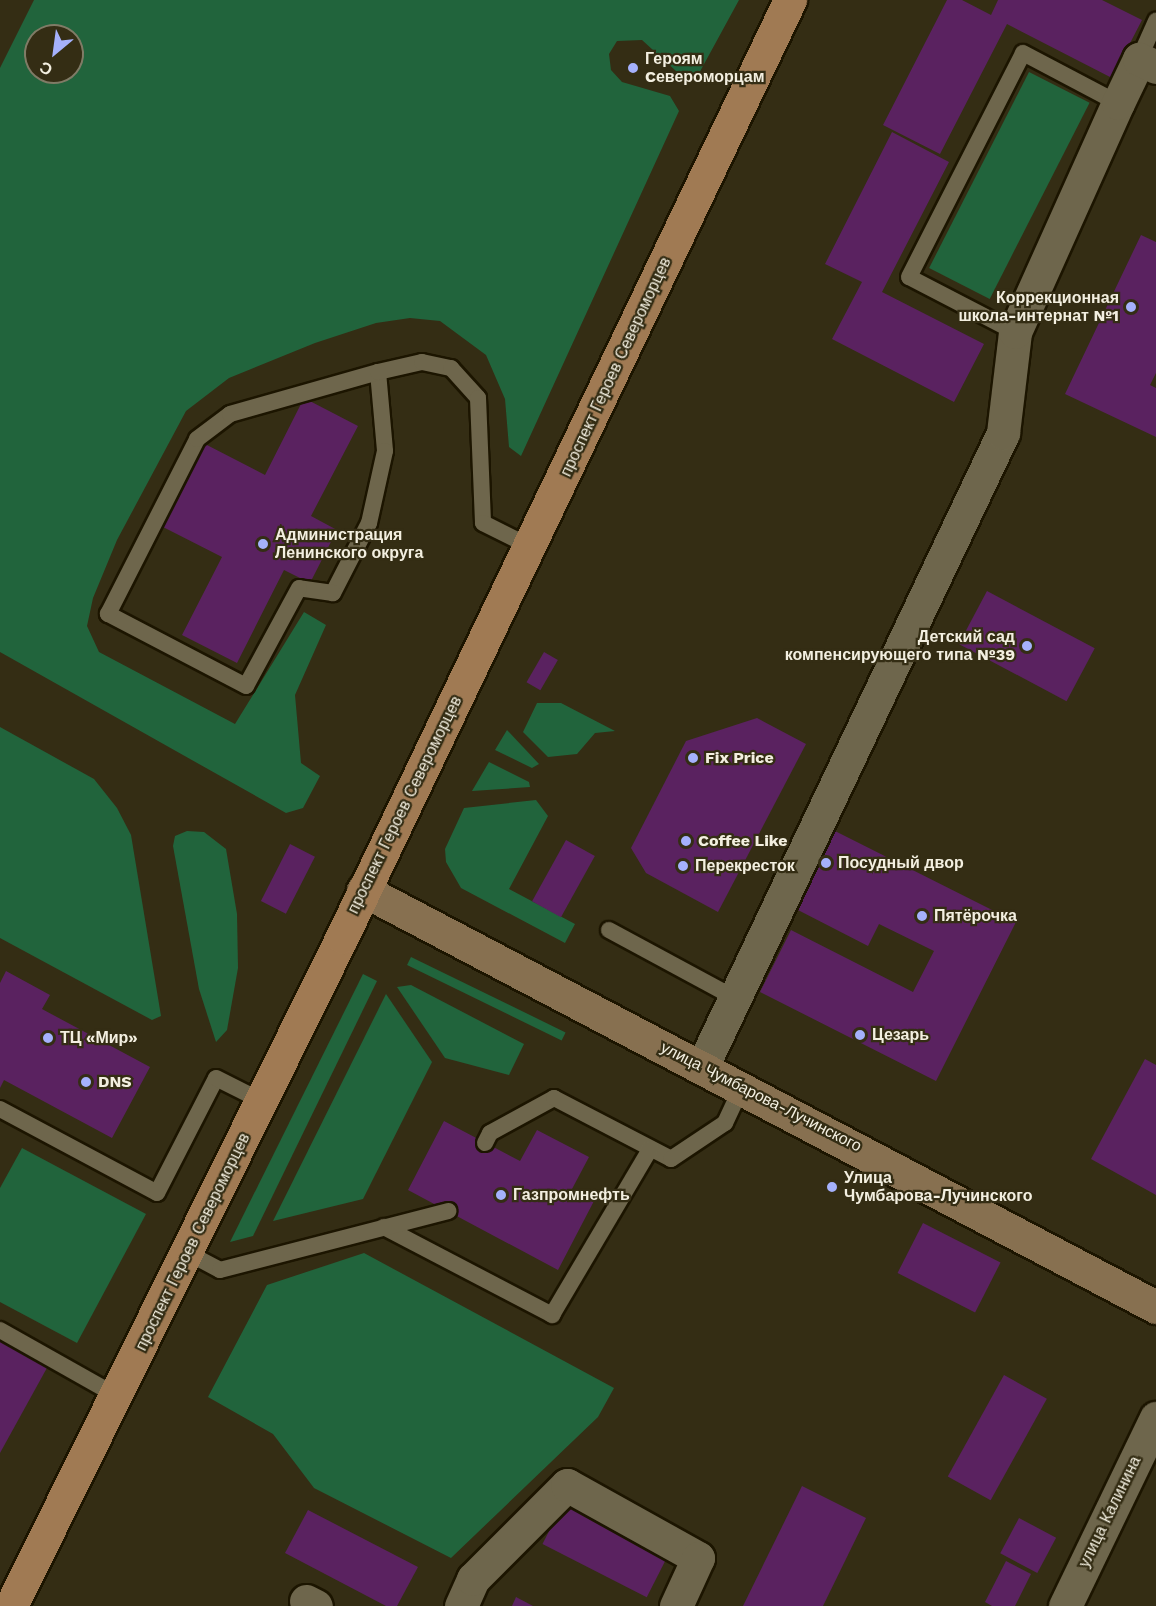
<!DOCTYPE html>
<meta charset="utf-8">
<style>
body{margin:0}
#map{position:relative;width:1156px;height:1606px;overflow:hidden;background:#342d14;font-family:"Work Sans",sans-serif}
div>[style]{position:absolute}
.green>*{inset:0;background:#21643c;transform-origin:0 0}
.building>*{inset:0;background:#5a2260;transform-origin:0 0}
.roads{filter:drop-shadow(2px 0 #1c1500) drop-shadow(-2px 0 #1c1500) drop-shadow(0 2px #1c1500) drop-shadow(0 -2px #1c1500)}
.lane>*{height:16px;margin:-8px;padding:0 8px;transform-origin:8px;border-radius:8px;background:#6e664c}
.street>*{height:33px;margin:-16.5px;padding:0 16.5px;transform-origin:16.5px;border-radius:16.5px;background:#6e664c}
.secondary>*{height:33px;margin:-16.5px;padding:0 16.5px;transform-origin:16.5px;border-radius:16.5px;background:#877050}
.primary>*{height:33px;margin:-16.5px;padding:0 16.5px;transform-origin:16.5px;border-radius:16.5px;background:#a07a53}
.dots>*{width:16px;height:16px;translate:-50% -50%;box-sizing:border-box;border:3px solid #342d14;border-radius:50%}
span{translate:-50% -50%;white-space:nowrap;text-align:center;line-height:1.15;-webkit-text-stroke:4.5px #342d14;paint-order:stroke}
.poi-label{font-size:16px;color:#f3efe0;font-weight:700}
.left{translate:0 -50%;text-align:left}
.right{translate:-100% -50%;text-align:right}
.street-label{font-size:16px;color:#f3efe0}
.north{position:absolute;left:24px;top:24px;width:60px;height:60px;box-sizing:border-box;background:#342d14;border:2px solid #807b66;border-radius:50%;rotate:209deg;font-size:16px;font-weight:700;line-height:24px;text-align:center;color:#f3efe0}
.north::after{content:'';display:block;margin:auto;width:21px;height:27px;background:#a5b1fc;clip-path:polygon(50% 0,100% 100%,50% 72%,0 100%)}
</style>
<div id="map">
<div class="green">
<i style="clip-path:polygon(evenodd,34px 0,739px 0,697px 77px,676px 71px,642px 40px,617px 41px,609px 54px,611px 70px,622px 82px,670px 96px,679px 111px,521px 456px,509px 447px,505px 399px,486px 355px,440px 321px,410px 318px,376px 323px,315px 343px,229px 378px,186px 411px,117px 540px,93px 598px,87px 626px,99px 652px,235px 724px,304px 612px,326px 625px,295px 695px,301px 763px,320px 776px,303px 808px,286px 813px,0 652px,0 68px,34px 0,36px 36px,72px 36px,72px 72px,36px 72px,36px 36px)"></i>
<i style="left:1029px;top:72px;width:68px;height:220px;rotate:27deg"></i>
<i style="clip-path:polygon(537px 703px,561px 703px,615px 731px,595px 733px,577px 754px,548px 757px,523px 732px)"></i>
<i style="clip-path:polygon(0 727px,94px 779px,117px 808px,131px 835px,161px 1016px,152px 1020px,0 938px)"></i>
<i style="clip-path:polygon(507px 730px,539px 764px,532px 768px,495px 750px)"></i>
<i style="clip-path:polygon(489px 762px,529px 782px,530px 787px,472px 791px)"></i>
<i style="clip-path:polygon(536px 800px,548px 816px,509px 889px,575px 924px,565px 943px,461px 888px,446px 862px,445px 849px,464px 808px)"></i>
<i style="clip-path:polygon(187px 831px,204px 832px,226px 849px,237px 914px,238px 968px,227px 1030px,216px 1042px,199px 989px,173px 846px,175px 836px)"></i>
<i style="left:411px;top:957px;width:172px;height:9px;rotate:26deg"></i>
<i style="clip-path:polygon(363px 974px,377px 981px,253px 1236px,230px 1242px)"></i>
<i style="clip-path:polygon(411px 985px,524px 1044px,509px 1075px,445px 1058px,397px 987px)"></i>
<i style="clip-path:polygon(386px 994px,432px 1062px,363px 1199px,273px 1221px)"></i>
<i style="clip-path:polygon(22px 1148px,146px 1214px,77px 1343px,0 1302px,0 1188px)"></i>
<i style="clip-path:polygon(364px 1253px,614px 1388px,598px 1417px,451px 1558px,314px 1488px,273px 1434px,208px 1397px,267px 1285px)"></i>
</div>
<div class="building">
<i style="clip-path:polygon(947px 0,962px 0,991px 15px,998px 0,1102px 0,1142px 20px,1112px 78px,1007px 24px,940px 154px,883px 125px)"></i>
<i style="clip-path:polygon(892px 132px,949px 162px,882px 292px,984px 344px,954px 402px,832px 339px,862px 282px,825px 264px)"></i>
<i style="clip-path:polygon(1141px 235px,1156px 242px,1156px 373px,1150px 385px,1156px 388px,1156px 437px,1065px 394px)"></i>
<i style="clip-path:polygon(304px 398px,358px 426px,311px 516px,337px 530px,310px 583px,284px 570px,237px 663px,182px 635px,222px 557px,163px 527px,205px 444px,265px 475px)"></i>
<i style="left:987px;top:591px;width:122px;height:60px;rotate:28deg"></i>
<i style="left:544px;top:652px;width:16px;height:35px;rotate:30deg"></i>
<i style="clip-path:polygon(757px 718px,806px 744px,718px 912px,646px 873px,631px 848px,686px 741px)"></i>
<i style="clip-path:polygon(835px 831px,1016px 922px,936px 1081px,760px 992px,791px 930px,913px 992px,934px 951px,879px 924px,868px 946px,796px 909px)"></i>
<i style="left:566px;top:840px;width:33px;height:70px;rotate:29deg"></i>
<i style="left:290px;top:844px;width:28px;height:64px;rotate:27deg"></i>
<i style="clip-path:polygon(6px 971px,50px 995px,42px 1009px,150px 1067px,112px 1138px,4px 1080px,0 1088px,0 983px)"></i>
<i style="clip-path:polygon(1145px 1059px,1156px 1065px,1156px 1195px,1091px 1159px)"></i>
<i style="clip-path:polygon(444px 1121px,520px 1161px,537px 1130px,589px 1157px,572px 1189px,594px 1201px,558px 1270px,408px 1190px)"></i>
<i style="left:923px;top:1223px;width:87px;height:56px;rotate:27deg"></i>
<i style="clip-path:polygon(0 1340px,48px 1366px,0 1453px)"></i>
<i style="left:1004px;top:1375px;width:49px;height:116px;rotate:29deg"></i>
<i style="clip-path:polygon(802px 1486px,866px 1518px,823px 1606px,743px 1606px)"></i>
<i style="left:567px;top:1496px;width:117px;height:54px;rotate:27deg"></i>
<i style="clip-path:polygon(308px 1510px,418px 1567px,397px 1606px,386px 1606px,285px 1553px)"></i>
<i style="left:1019px;top:1518px;width:42px;height:40px;rotate:28deg"></i>
<i style="clip-path:polygon(1006px 1561px,1031px 1574px,1015px 1606px,992px 1606px,985px 1602px)"></i>
<i style="clip-path:polygon(516px 1597px,533px 1606px,512px 1606px)"></i>
</div>
<div class="roads">
<div class="lane">
<i style="left:1139px;top:59px;width:42px;rotate:-65.9deg"></i>
<i style="left:1015px;top:332px;width:119px;rotate:-152.6deg"></i>
<i style="left:909px;top:277px;width:251px;rotate:-63deg"></i>
<i style="left:1023px;top:53px;width:107px;rotate:27.8deg"></i>
<i style="left:378px;top:372px;width:79px;rotate:84.9deg"></i>
<i style="left:385px;top:451px;width:74px;rotate:102.5deg"></i>
<i style="left:369px;top:523px;width:79px;rotate:117.2deg"></i>
<i style="left:333px;top:593px;width:34px;rotate:-172deg"></i>
<i style="left:299px;top:588px;width:111px;rotate:118.4deg"></i>
<i style="left:246px;top:686px;width:156px;rotate:-152.4deg"></i>
<i style="left:108px;top:614px;width:196px;rotate:-63deg"></i>
<i style="left:197px;top:439px;width:41px;rotate:-37.1deg"></i>
<i style="left:230px;top:414px;width:154px;rotate:-15.8deg"></i>
<i style="left:378px;top:372px;width:45px;rotate:-12.8deg"></i>
<i style="left:422px;top:362px;width:30px;rotate:12deg"></i>
<i style="left:451px;top:368px;width:40px;rotate:48deg"></i>
<i style="left:478px;top:398px;width:125px;rotate:87.7deg"></i>
<i style="left:483px;top:523px;width:54px;rotate:26.6deg"></i>
<i style="left:609px;top:930px;width:143px;rotate:28.4deg"></i>
<i style="left:0;top:1109px;width:178px;rotate:28.1deg"></i>
<i style="left:157px;top:1193px;width:129px;rotate:-62.8deg"></i>
<i style="left:216px;top:1078px;width:51px;rotate:26.6deg"></i>
<i style="left:485px;top:1143px;width:11px;rotate:-63deg"></i>
<i style="left:490px;top:1133px;width:73px;rotate:-28.7deg"></i>
<i style="left:554px;top:1098px;width:132px;rotate:27.5deg"></i>
<i style="left:671px;top:1159px;width:65px;rotate:-33.7deg"></i>
<i style="left:725px;top:1123px;width:40px;rotate:-65deg"></i>
<i style="left:384px;top:1227px;width:190px;rotate:27.6deg"></i>
<i style="left:552px;top:1315px;width:193px;rotate:-59.4deg"></i>
<i style="left:188px;top:1253px;width:36px;rotate:28deg"></i>
<i style="left:220px;top:1270px;width:236px;rotate:-14.5deg"></i>
<i style="left:0;top:1330px;width:134px;rotate:29.4deg"></i>
</div>
<div class="street">
<i style="left:702px;top:1067px;width:702px;rotate:-64.6deg"></i>
<i style="left:1003px;top:433px;width:102px;rotate:-83.2deg"></i>
<i style="left:1015px;top:332px;width:251px;rotate:-65.8deg"></i>
<i style="left:1118px;top:103px;width:49px;rotate:-64.5deg"></i>
<i style="left:1139px;top:59px;width:19px;rotate:25deg"></i>
<i style="left:306px;top:1601px;width:11px;rotate:27deg"></i>
<i style="left:461px;top:1606px;width:30px;rotate:-66deg"></i>
<i style="left:473px;top:1579px;width:133px;rotate:-45deg"></i>
<i style="left:567px;top:1485px;width:150px;rotate:29.1deg"></i>
<i style="left:698px;top:1558px;width:53px;rotate:114.6deg"></i>
<i style="left:1065px;top:1606px;width:209px;rotate:-64.2deg"></i>
</div>
<div class="secondary">
<i style="left:363px;top:890px;width:896px;rotate:27.74deg"></i>
</div>
<div class="primary">
<i style="left:11px;top:1606px;width:746px;rotate:-63.68deg"></i>
<i style="left:342px;top:937px;width:1039px;rotate:-64.45deg"></i>
</div>
</div>
<div class="dots">
<i style="left:633px;top:68px;background:#a5b1fc"></i>
<i style="left:1131px;top:307px;background:#a5b1fc"></i>
<i style="left:263px;top:544px;background:#a5b1fc"></i>
<i style="left:1027px;top:646px;background:#a5b1fc"></i>
<i style="left:693px;top:758px;background:#a5b1fc"></i>
<i style="left:686px;top:841px;background:#a5b1fc"></i>
<i style="left:826px;top:863px;background:#a5b1fc"></i>
<i style="left:683px;top:866px;background:#a5b1fc"></i>
<i style="left:922px;top:916px;background:#a5b1fc"></i>
<i style="left:860px;top:1035px;background:#a5b1fc"></i>
<i style="left:48px;top:1038px;background:#a5b1fc"></i>
<i style="left:86px;top:1082px;background:#a5b1fc"></i>
<i style="left:832px;top:1187px;background:#a5b1fc"></i>
<i style="left:501px;top:1195px;background:#a5b1fc"></i>
</div>
<div class="poi-label">
<span class="left" style="left:645px;top:68px">Героям<br>Cевероморцам</span>
<span class="right" style="left:1119px;top:307px">Коррекционная<br>школа-интернат №1</span>
<span class="left" style="left:275px;top:544px">Администрация<br>Ленинского округа</span>
<span class="right" style="left:1015px;top:646px">Детский сад<br>компенсирующего типа №39</span>
<span class="left" style="left:705px;top:758px">Fix Price</span>
<span class="left" style="left:698px;top:841px">Coffee Like</span>
<span class="left" style="left:838px;top:863px">Посудный двор</span>
<span class="left" style="left:695px;top:866px">Перекресток</span>
<span class="left" style="left:934px;top:916px">Пятёрочка</span>
<span class="left" style="left:872px;top:1035px">Цезарь</span>
<span class="left" style="left:60px;top:1038px">ТЦ «Мир»</span>
<span class="left" style="left:98px;top:1082px">DNS</span>
<span class="left" style="left:844px;top:1187px">Улица<br>Чумбарова-Лучинского</span>
<span class="left" style="left:513px;top:1195px">Газпромнефть</span>
</div>
<div class="street-label">
<span style="left:616px;top:367px;rotate:-65deg">проспект Героев Североморцев</span>
<span style="left:405px;top:805px;rotate:-64deg">проспект Героев Североморцев</span>
<span style="left:761px;top:1097px;rotate:27deg">улица Чумбарова-Лучинского</span>
<span style="left:193px;top:1242px;rotate:-64deg">проспект Героев Североморцев</span>
<span style="left:1110px;top:1512px;rotate:-64deg">улица Калинина</span>
</div>
<div class="north">С</div>
</div>
